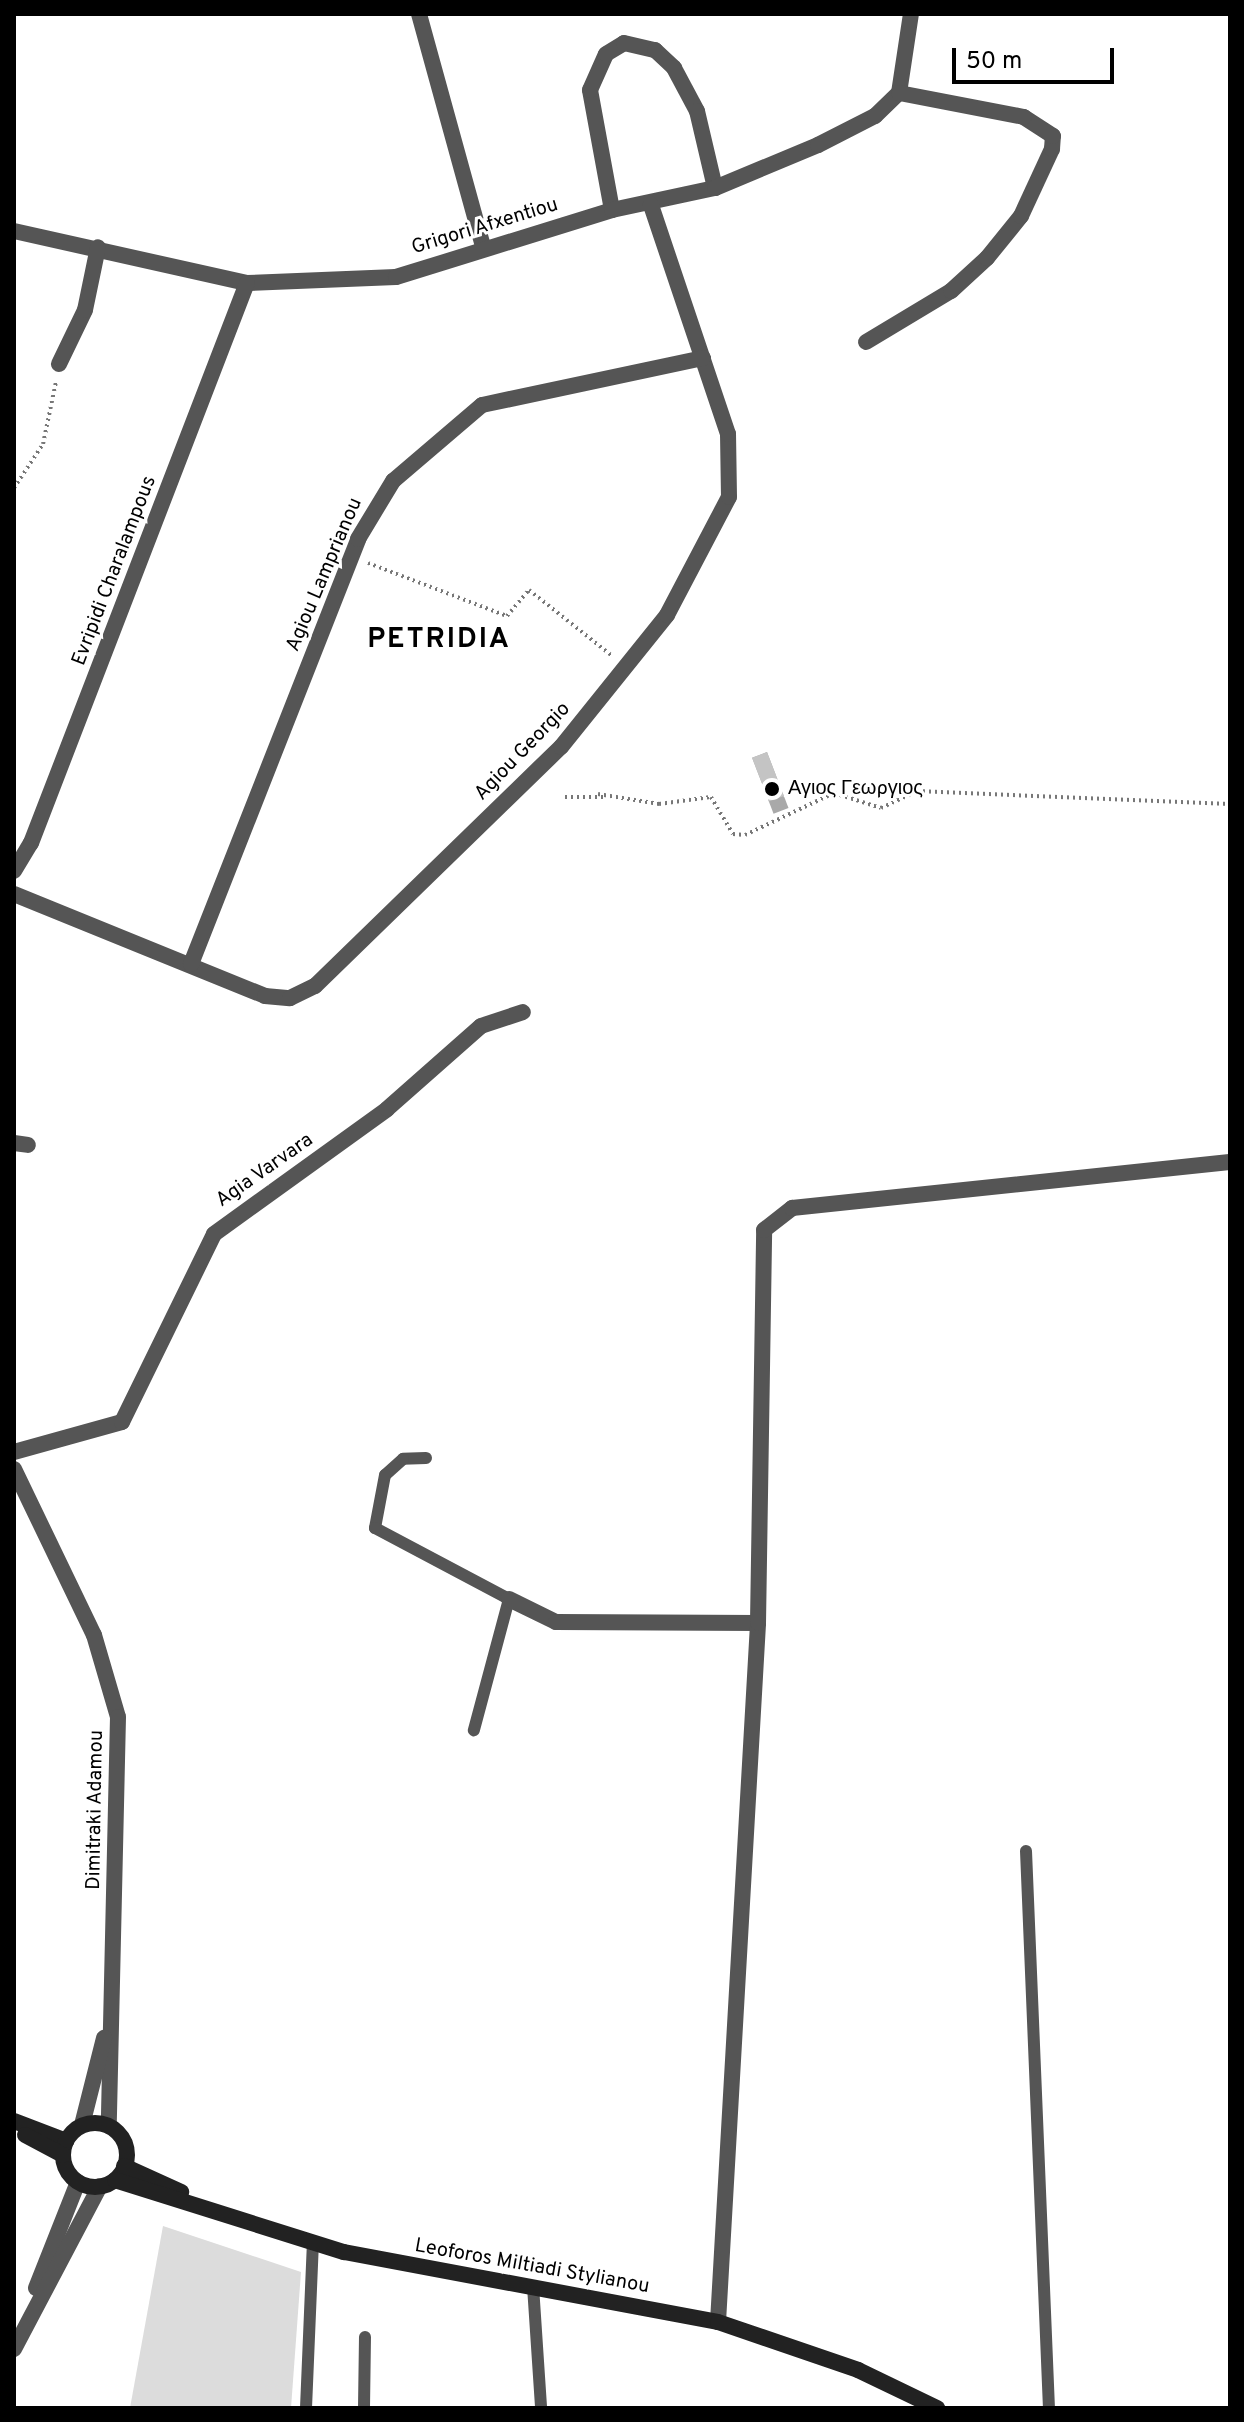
<!DOCTYPE html>
<meta charset="utf-8">
<style>
body{margin:0}
#map{position:relative;width:1244px;height:2422px;overflow:hidden;background:#fff;font-family:Overpass,sans-serif}
div>[style]{position:absolute}
.green>*{inset:0;background:#dcdcdc}
.path>*{height:4px;margin-top:-2px;transform-origin:0;background:repeating-linear-gradient(90deg,#777 0 2px,transparent 0 6px)}
.service>*{height:12px;margin:-6px;padding:0 6px;transform-origin:6px;border-radius:6px;background:#555}
.minor>*{height:16px;margin:-8px;padding:0 8px;transform-origin:8px;border-radius:8px;background:#555}
.tertiary>*{height:16px;margin:-8px;padding:0 8px;transform-origin:8px;border-radius:8px;background:#555}
.secondary>*{height:16px;margin:-8px;padding:0 8px;transform-origin:8px;border-radius:8px;background:#222}
.secondary>.ring{margin:-8px;padding:0;box-sizing:content-box;background:none;border:16px solid #222;border-radius:50%}
.wall>*{inset:0;background:#a9a9a9;transform-origin:0 0}
.building>*{inset:0;background:#c4c4c4;transform-origin:0 0}
.dots>*{width:22px;height:22px;translate:-50% -50%;box-sizing:border-box;border:4px solid #fff;border-radius:50%}
span{translate:-50% -50%;white-space:nowrap;text-align:center;line-height:1.15;-webkit-text-stroke:6px #fff;paint-order:stroke}
.street-label{font-size:20px;color:#000}
.poi-label{font-size:20px;color:#000}
.left{translate:0 -50%;text-align:left}
.district-label{font-size:28px;color:#000;font-weight:700;letter-spacing:2px}
.frame{position:absolute;inset:0;border:16px solid #000;pointer-events:none}
.scale{position:absolute;left:952px;top:48px;width:162px;height:36px;box-sizing:border-box;border:4px solid #000;border-top:0;padding-left:10px;font-size:24px;line-height:28px;white-space:nowrap;color:#000;-webkit-text-stroke:6px #fff;paint-order:stroke}
</style>
<div id="map">
<div class="green">
<i style="clip-path:polygon(163px 2226px,301px 2272px,291px 2408px,130px 2408px)"></i>
</div>
<div class="path">
<i style="left:14px;top:488px;width:53px;rotate:-56.6deg"></i>
<i style="left:43px;top:444px;width:63px;rotate:-78.2deg"></i>
<i style="left:368px;top:563px;width:149px;rotate:20.9deg"></i>
<i style="left:507px;top:616px;width:34px;rotate:-50deg"></i>
<i style="left:529px;top:590px;width:105px;rotate:38.4deg"></i>
<i style="left:598px;top:794px;width:62px;rotate:9.3deg"></i>
<i style="left:659px;top:804px;width:52px;rotate:-7.7deg"></i>
<i style="left:711px;top:797px;width:43px;rotate:59.3deg"></i>
<i style="left:733px;top:834px;width:12px;rotate:5deg"></i>
<i style="left:745px;top:835px;width:98px;rotate:-25.3deg"></i>
<i style="left:834px;top:793px;width:49px;rotate:17.7deg"></i>
<i style="left:881px;top:808px;width:40px;rotate:-25deg"></i>
<i style="left:917px;top:791px;width:313px;rotate:2.4deg"></i>
<i style="left:565px;top:797px;width:42px"></i>
</div>
<div class="service">
<i style="left:426px;top:1458px;width:23px;rotate:178deg"></i>
<i style="left:403px;top:1459px;width:24px;rotate:138deg"></i>
<i style="left:385px;top:1475px;width:54px;rotate:100.7deg"></i>
<i style="left:375px;top:1528px;width:152px;rotate:27.9deg"></i>
<i style="left:509px;top:1599px;width:136px;rotate:105deg"></i>
<i style="left:1026px;top:1851px;width:557px;rotate:87.64deg"></i>
<i style="left:533px;top:2286px;width:122px;rotate:86.2deg"></i>
<i style="left:306px;top:2408px;width:164px;rotate:-87.6deg"></i>
<i style="left:364px;top:2408px;width:71px;rotate:-89.2deg"></i>
</div>
<div class="minor">
<i style="left:419px;top:14px;width:241px;rotate:74.6deg"></i>
<i style="left:612px;top:210px;width:122px;rotate:-100.4deg"></i>
<i style="left:590px;top:90px;width:39px;rotate:-66deg"></i>
<i style="left:606px;top:54px;width:21px;rotate:-31deg"></i>
<i style="left:624px;top:43px;width:32px;rotate:13deg"></i>
<i style="left:655px;top:50px;width:26px;rotate:43deg"></i>
<i style="left:674px;top:68px;width:49px;rotate:61.9deg"></i>
<i style="left:697px;top:111px;width:79px;rotate:76.8deg"></i>
<i style="left:14px;top:231px;width:239px;rotate:12.6deg"></i>
<i style="left:247px;top:283px;width:149px;rotate:-2.3deg"></i>
<i style="left:396px;top:277px;width:226px;rotate:-17.2deg"></i>
<i style="left:612px;top:210px;width:105px;rotate:-12.1deg"></i>
<i style="left:715px;top:188px;width:112px;rotate:-22.7deg"></i>
<i style="left:818px;top:145px;width:64px;rotate:-27deg"></i>
<i style="left:875px;top:116px;width:33px;rotate:-44deg"></i>
<i style="left:899px;top:93px;width:80px;rotate:-81.4deg"></i>
<i style="left:866px;top:342px;width:99px;rotate:-31deg"></i>
<i style="left:951px;top:291px;width:49px;rotate:-42.5deg"></i>
<i style="left:987px;top:258px;width:54px;rotate:-51deg"></i>
<i style="left:1021px;top:216px;width:74px;rotate:-65.2deg"></i>
<i style="left:1052px;top:149px;width:13px;rotate:-86deg"></i>
<i style="left:1053px;top:136px;width:35px;rotate:-147deg"></i>
<i style="left:1024px;top:117px;width:127px;rotate:-169.1deg"></i>
<i style="left:59px;top:364px;width:60px;rotate:-64.3deg"></i>
<i style="left:85px;top:310px;width:64px;rotate:-78.3deg"></i>
<i style="left:14px;top:871px;width:33px;rotate:-59deg"></i>
<i style="left:31px;top:843px;width:600px;rotate:-68.91deg"></i>
<i style="left:14px;top:894px;width:271px;rotate:22.1deg"></i>
<i style="left:265px;top:996px;width:25px;rotate:5deg"></i>
<i style="left:290px;top:998px;width:28px;rotate:-26deg"></i>
<i style="left:315px;top:986px;width:343px;rotate:-44.2deg"></i>
<i style="left:561px;top:747px;width:169px;rotate:-51.2deg"></i>
<i style="left:667px;top:615px;width:133px;rotate:-62.3deg"></i>
<i style="left:729px;top:497px;width:63px;rotate:-90.9deg"></i>
<i style="left:728px;top:434px;width:242px;rotate:-108.6deg"></i>
<i style="left:191px;top:964px;width:457px;rotate:-68.5deg"></i>
<i style="left:358px;top:539px;width:68px;rotate:-58.9deg"></i>
<i style="left:393px;top:481px;width:117px;rotate:-40.5deg"></i>
<i style="left:482px;top:405px;width:226px;rotate:-12deg"></i>
<i style="left:14px;top:1143px;width:14px;rotate:8deg"></i>
<i style="left:14px;top:1452px;width:112px;rotate:-15.5deg"></i>
<i style="left:122px;top:1422px;width:209px;rotate:-63.9deg"></i>
<i style="left:214px;top:1234px;width:213px;rotate:-35.8deg"></i>
<i style="left:387px;top:1109px;width:125px;rotate:-41.4deg"></i>
<i style="left:481px;top:1026px;width:44px;rotate:-18.4deg"></i>
<i style="left:14px;top:1469px;width:184px;rotate:64.3deg"></i>
<i style="left:94px;top:1635px;width:85px;rotate:73.7deg"></i>
<i style="left:118px;top:1717px;width:409px;rotate:91.3deg"></i>
<i style="left:509px;top:1599px;width:52px;rotate:26.1deg"></i>
<i style="left:556px;top:1622px;width:202px;rotate:0.3deg"></i>
<i style="left:82px;top:2125px;width:90px;rotate:-75.8deg"></i>
<i style="left:718px;top:2322px;width:700px;rotate:-86.72deg"></i>
<i style="left:758px;top:1623px;width:393px;rotate:-89.1deg"></i>
<i style="left:764px;top:1230px;width:36px;rotate:-38deg"></i>
<i style="left:792px;top:1208px;width:440px;rotate:-6deg"></i>
</div>
<div class="tertiary">
<i style="left:36px;top:2288px;width:114px;rotate:-68.4deg"></i>
<i style="left:14px;top:2349px;width:184px;rotate:-62.2deg"></i>
</div>
<div class="secondary">
<i style="left:14px;top:2121px;width:56px;rotate:21deg"></i>
<i class="ring" style="left:63px;top:2123px;width:48px;height:48px"></i>
<i style="left:25px;top:2135px;width:43px;rotate:27.8deg"></i>
<i style="left:124px;top:2166px;width:63px;rotate:24.5deg"></i>
<i style="left:115px;top:2180px;width:240px;rotate:17.5deg"></i>
<i style="left:344px;top:2252px;width:380px;rotate:10.6deg"></i>
<i style="left:718px;top:2322px;width:148px;rotate:18.9deg"></i>
<i style="left:858px;top:2370px;width:88px;rotate:25.7deg"></i>
</div>
<div class="wall">
<i style="left:767px;top:752px;width:60px;height:16px;rotate:69deg"></i>
</div>
<div class="building">
<i style="left:767px;top:752px;width:47px;height:16px;rotate:69deg"></i>
</div>
<div class="dots">
<i style="left:772px;top:789px;background:#000"></i>
</div>
<div class="street-label">
<span style="left:485px;top:227px;rotate:-17deg">Grigori Afxentiou</span>
<span style="left:115px;top:571px;rotate:-69deg">Evripidi Charalampous</span>
<span style="left:325px;top:575px;rotate:-67deg">Agiou Lamprianou</span>
<span style="left:523px;top:752px;rotate:-46deg">Agiou Georgio</span>
<span style="left:265px;top:1171px;rotate:-35deg">Agia Varvara</span>
<span style="left:96px;top:1810px;rotate:-89deg">Dimitraki Adamou</span>
<span style="left:532px;top:2267px;rotate:10deg">Leoforos Miltiadi Stylianou</span>
</div>
<div class="poi-label">
<span class="left" style="left:788px;top:789px">Αγιος Γεωργιος</span>
</div>
<div class="district-label">
<span style="left:439px;top:640px">PETRIDIA</span>
</div>
<div class="frame"></div>
<div class="scale">50 m</div>
</div>
